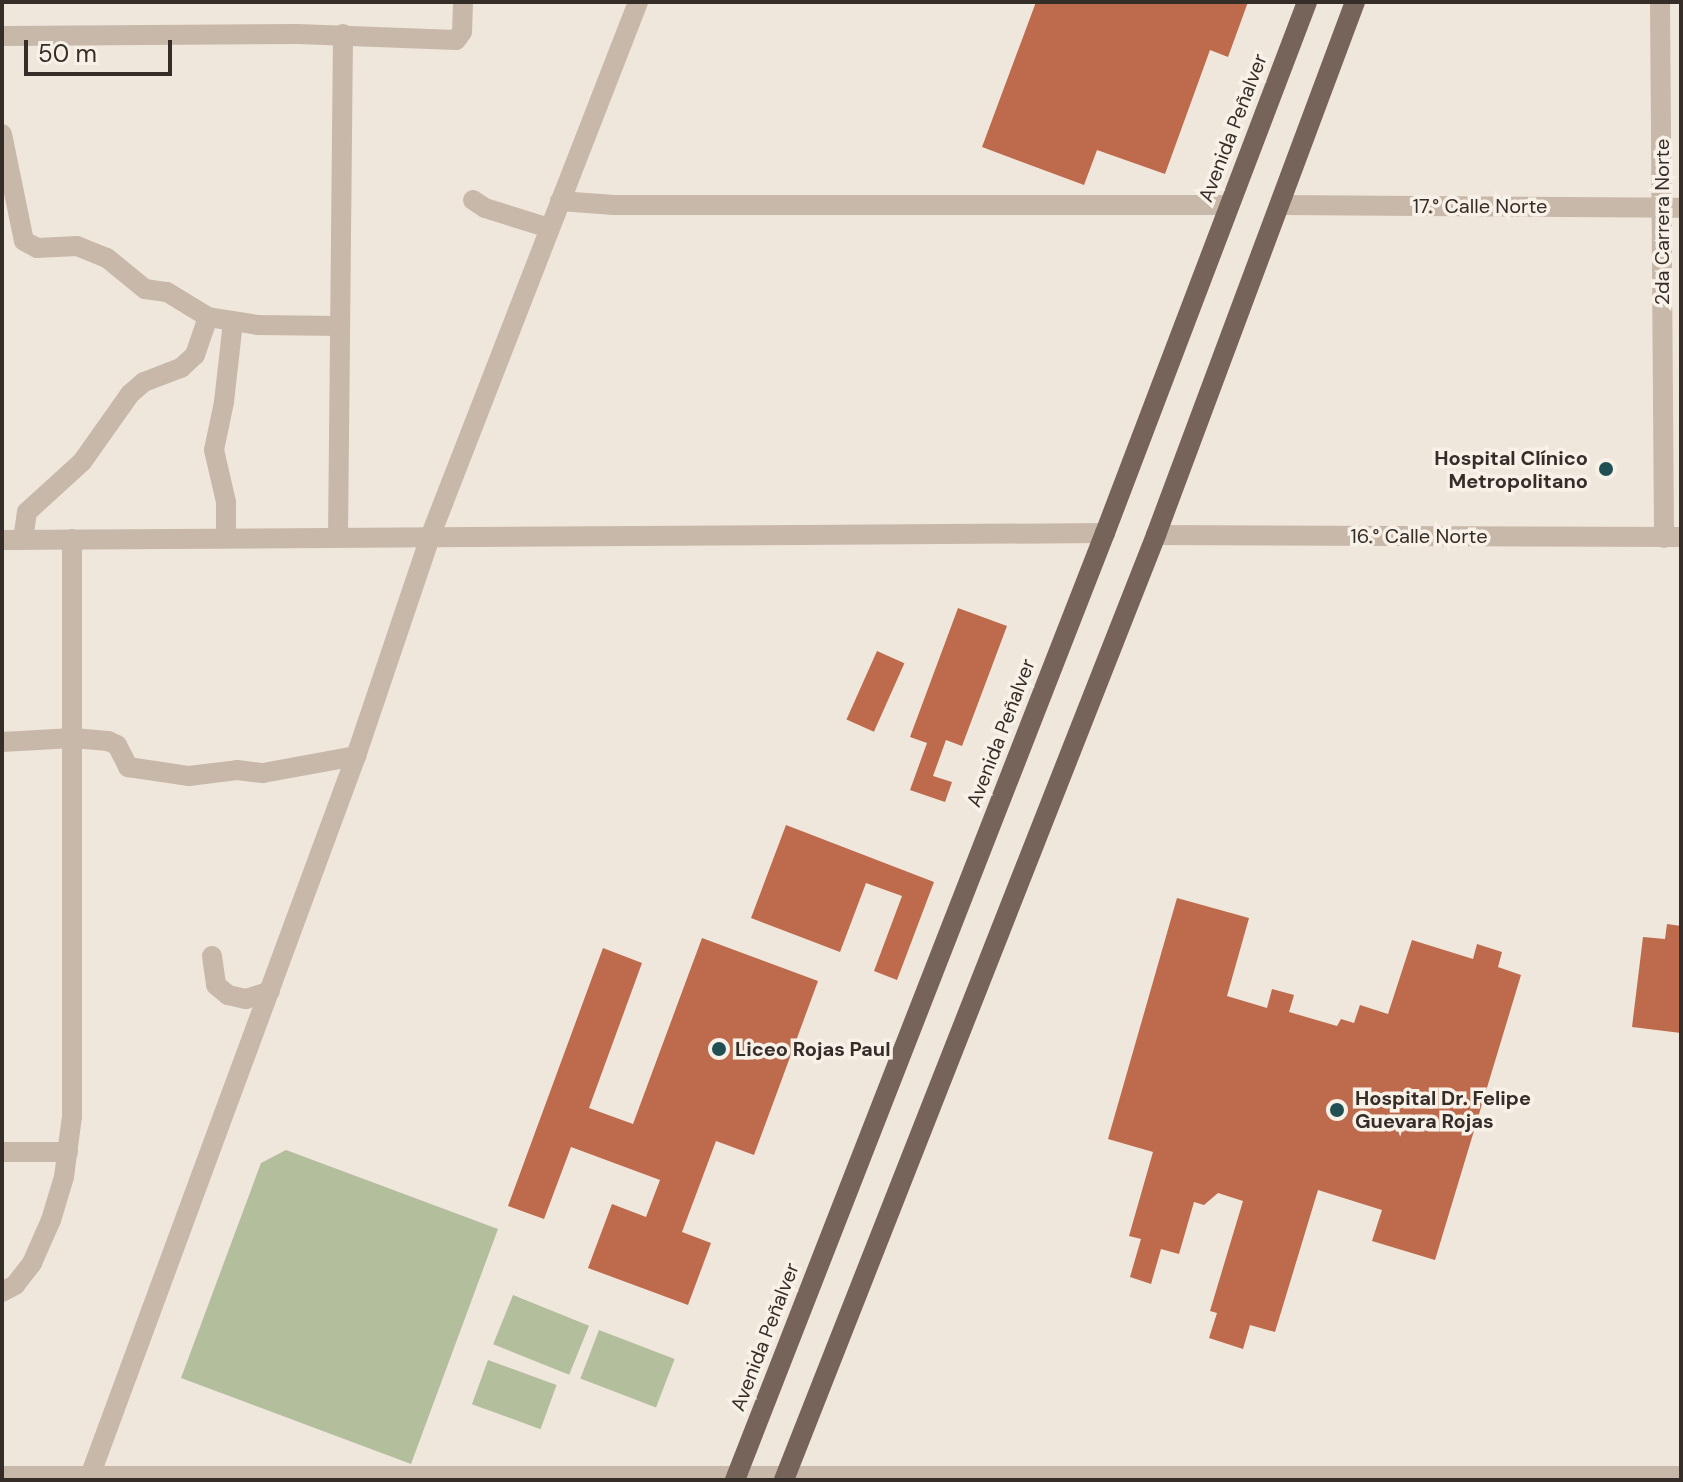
<!DOCTYPE html>
<meta charset="utf-8">
<style>
body{margin:0}
#map{position:relative;width:1683px;height:1482px;overflow:hidden;background:#f0e7dc;font-family:"DM Sans",sans-serif}
div>[style]{position:absolute}
.green>*{inset:0;background:#b3be9d;transform-origin:0 0}
.building>*{inset:0;background:#be6a4d;transform-origin:0 0}
.minor>*{height:20px;margin:-10px;padding:0 10px;transform-origin:10px;border-radius:10px;background:#c8b8a9}
.major>*{height:20px;margin:-10px;padding:0 10px;transform-origin:10px;border-radius:10px;background:#76645a}
.dots>*{width:22px;height:22px;translate:-50% -50%;box-sizing:border-box;border:4px solid #f8f1e8;border-radius:50%}
span{translate:-50% -50%;white-space:nowrap;text-align:center;line-height:1.15;-webkit-text-stroke:7px #f8f1e8;paint-order:stroke}
.street-label{font-size:20px;color:#352d28}
.poi-label{font-size:20px;color:#352d28;font-weight:700}
.right{translate:-100% -50%;text-align:right}
.left{translate:0 -50%;text-align:left}
.frame{position:absolute;inset:0;border:4px solid #352d28;pointer-events:none}
.scale{position:absolute;left:24px;top:40px;width:148px;height:36px;box-sizing:border-box;border:4px solid #352d28;border-top:0;padding-left:10px;font-size:24px;line-height:28px;white-space:nowrap;color:#352d28;-webkit-text-stroke:6px #f8f1e8;paint-order:stroke}
</style>
<div id="map">
<div class="green">
<i style="clip-path:polygon(286px 1150px,498px 1229px,411px 1464px,181px 1378px,261px 1163px)"></i>
<i style="left:513px;top:1295px;width:82px;height:53px;rotate:22deg"></i>
<i style="left:599px;top:1330px;width:81px;height:52px;rotate:21deg"></i>
<i style="left:488px;top:1360px;width:73px;height:47px;rotate:20deg"></i>
</div>
<div class="building">
<i style="clip-path:polygon(1036px 2px,1248px 2px,1228px 57px,1210px 50px,1165px 174px,1097px 150px,1084px 185px,982px 147px)"></i>
<i style="clip-path:polygon(958px 608px,1007px 626px,962px 746px,946px 740px,933px 776px,952px 782px,945px 802px,910px 790px,927px 743px,910px 737px)"></i>
<i style="left:877px;top:651px;width:30px;height:75px;rotate:24deg"></i>
<i style="clip-path:polygon(786px 825px,934px 882px,897px 980px,874px 971px,902px 896px,866px 883px,840px 952px,751px 918px)"></i>
<i style="clip-path:polygon(1177px 898px,1249px 918px,1227px 996px,1267px 1008px,1272px 989px,1294px 995px,1289px 1012px,1337px 1026px,1341px 1019px,1354px 1023px,1360px 1005px,1388px 1014px,1412px 940px,1473px 959px,1477px 944px,1502px 952px,1498px 967px,1521px 975px,1435px 1260px,1372px 1241px,1382px 1210px,1318px 1190px,1275px 1332px,1250px 1325px,1243px 1349px,1209px 1338px,1217px 1313px,1210px 1311px,1243px 1201px,1218px 1193px,1204px 1205px,1194px 1202px,1179px 1254px,1161px 1249px,1151px 1284px,1130px 1277px,1141px 1239px,1129px 1236px,1153px 1152px,1108px 1139px)"></i>
<i style="clip-path:polygon(1667px 924px,1681px 926px,1681px 1033px,1632px 1027px,1643px 937px,1665px 939px)"></i>
<i style="clip-path:polygon(702px 938px,818px 981px,754px 1155px,716px 1141px,682px 1232px,711px 1243px,688px 1305px,588px 1268px,612px 1204px,646px 1217px,660px 1180px,571px 1147px,544px 1219px,508px 1206px,603px 948px,642px 963px,589px 1108px,633px 1124px)"></i>
</div>
<div class="minor">
<i style="left:1660px;top:2px;width:536px;rotate:89.57deg"></i>
<i style="left:2px;top:36px;width:295px;rotate:-0.4deg"></i>
<i style="left:297px;top:34px;width:159px;rotate:2.2deg"></i>
<i style="left:456px;top:40px;width:10px;rotate:-53deg"></i>
<i style="left:462px;top:32px;width:30px;rotate:-88deg"></i>
<i style="left:2px;top:134px;width:109px;rotate:78.4deg"></i>
<i style="left:24px;top:241px;width:15px;rotate:28deg"></i>
<i style="left:37px;top:248px;width:40px;rotate:-2.9deg"></i>
<i style="left:77px;top:246px;width:32px;rotate:22deg"></i>
<i style="left:107px;top:258px;width:49px;rotate:39.2deg"></i>
<i style="left:145px;top:289px;width:22px;rotate:8deg"></i>
<i style="left:167px;top:292px;width:48px;rotate:31.4deg"></i>
<i style="left:208px;top:317px;width:51px;rotate:9.1deg"></i>
<i style="left:258px;top:325px;width:82px;rotate:0.7deg"></i>
<i style="left:473px;top:200px;width:14px;rotate:34deg"></i>
<i style="left:485px;top:208px;width:67px;rotate:17.4deg"></i>
<i style="left:560px;top:201px;width:54px;rotate:4.2deg"></i>
<i style="left:614px;top:205px;width:615px"></i>
<i style="left:1280px;top:205px;width:401px;rotate:0.4deg"></i>
<i style="left:1156px;top:535px;width:525px;rotate:0.22deg"></i>
<i style="left:226px;top:538px;width:36px;rotate:-90deg"></i>
<i style="left:226px;top:502px;width:53px;rotate:-103deg"></i>
<i style="left:214px;top:450px;width:49px;rotate:-78.2deg"></i>
<i style="left:224px;top:402px;width:81px;rotate:-83.6deg"></i>
<i style="left:338px;top:538px;width:504px;rotate:-89.43deg"></i>
<i style="left:2px;top:540px;width:1103px;rotate:-0.36deg"></i>
<i style="left:23px;top:540px;width:28px;rotate:-82deg"></i>
<i style="left:27px;top:512px;width:74px;rotate:-42.3deg"></i>
<i style="left:82px;top:462px;width:83px;rotate:-54.8deg"></i>
<i style="left:130px;top:394px;width:18px;rotate:-41deg"></i>
<i style="left:144px;top:382px;width:40px;rotate:-21deg"></i>
<i style="left:181px;top:368px;width:19px;rotate:-43deg"></i>
<i style="left:195px;top:355px;width:40px;rotate:-71.1deg"></i>
<i style="left:2px;top:742px;width:71px;rotate:-3.2deg"></i>
<i style="left:73px;top:738px;width:35px;rotate:5deg"></i>
<i style="left:108px;top:741px;width:10px;rotate:24deg"></i>
<i style="left:117px;top:745px;width:25px;rotate:63deg"></i>
<i style="left:128px;top:767px;width:62px;rotate:8.4deg"></i>
<i style="left:189px;top:776px;width:48px;rotate:-7.1deg"></i>
<i style="left:237px;top:770px;width:26px;rotate:7deg"></i>
<i style="left:263px;top:773px;width:95px;rotate:-10.4deg"></i>
<i style="left:212px;top:956px;width:29px;rotate:82deg"></i>
<i style="left:216px;top:985px;width:16px;rotate:40deg"></i>
<i style="left:228px;top:995px;width:18px;rotate:13deg"></i>
<i style="left:246px;top:999px;width:25px;rotate:-18deg"></i>
<i style="left:2px;top:1152px;width:66px"></i>
<i style="left:2px;top:1292px;width:15px;rotate:-28deg"></i>
<i style="left:15px;top:1285px;width:28px;rotate:-52deg"></i>
<i style="left:32px;top:1263px;width:47px;rotate:-66.2deg"></i>
<i style="left:51px;top:1220px;width:45px;rotate:-73.2deg"></i>
<i style="left:64px;top:1177px;width:62px;rotate:-82.5deg"></i>
<i style="left:72px;top:1116px;width:577px;rotate:-90deg"></i>
<i style="left:2px;top:1476px;width:1679px"></i>
<i style="left:90px;top:1476px;width:768px;rotate:-69.72deg"></i>
<i style="left:356px;top:756px;width:231px;rotate:-71.3deg"></i>
<i style="left:430px;top:537px;width:574px;rotate:-68.75deg"></i>
</div>
<div class="major">
<i style="left:735px;top:1480px;width:1017px;rotate:-68.66deg"></i>
<i style="left:1105px;top:533px;width:568px;rotate:-69.17deg"></i>
<i style="left:784px;top:1480px;width:1016px;rotate:-68.51deg"></i>
<i style="left:1156px;top:535px;width:569px;rotate:-69.53deg"></i>
</div>
<div class="dots">
<i style="left:1606px;top:469px;background:#215054"></i>
<i style="left:719px;top:1049px;background:#215054"></i>
<i style="left:1337px;top:1110px;background:#215054"></i>
</div>
<div class="street-label">
<span style="left:1233px;top:128px;rotate:-69deg">Avenida Peñalver</span>
<span style="left:1480px;top:206px">17.° Calle Norte</span>
<span style="left:1662px;top:222px;rotate:-90deg">2da Carrera Norte</span>
<span style="left:1419px;top:536px">16.° Calle Norte</span>
<span style="left:1001px;top:733px;rotate:-69deg">Avenida Peñalver</span>
<span style="left:765px;top:1337px;rotate:-69deg">Avenida Peñalver</span>
</div>
<div class="poi-label">
<span class="right" style="left:1588px;top:470px">Hospital Clínico<br>Metropolitano</span>
<span class="left" style="left:735px;top:1049px">Liceo Rojas Paul</span>
<span class="left" style="left:1355px;top:1110px">Hospital Dr. Felipe<br>Guevara Rojas</span>
</div>
<div class="frame"></div>
<div class="scale">50 m</div>
</div>
